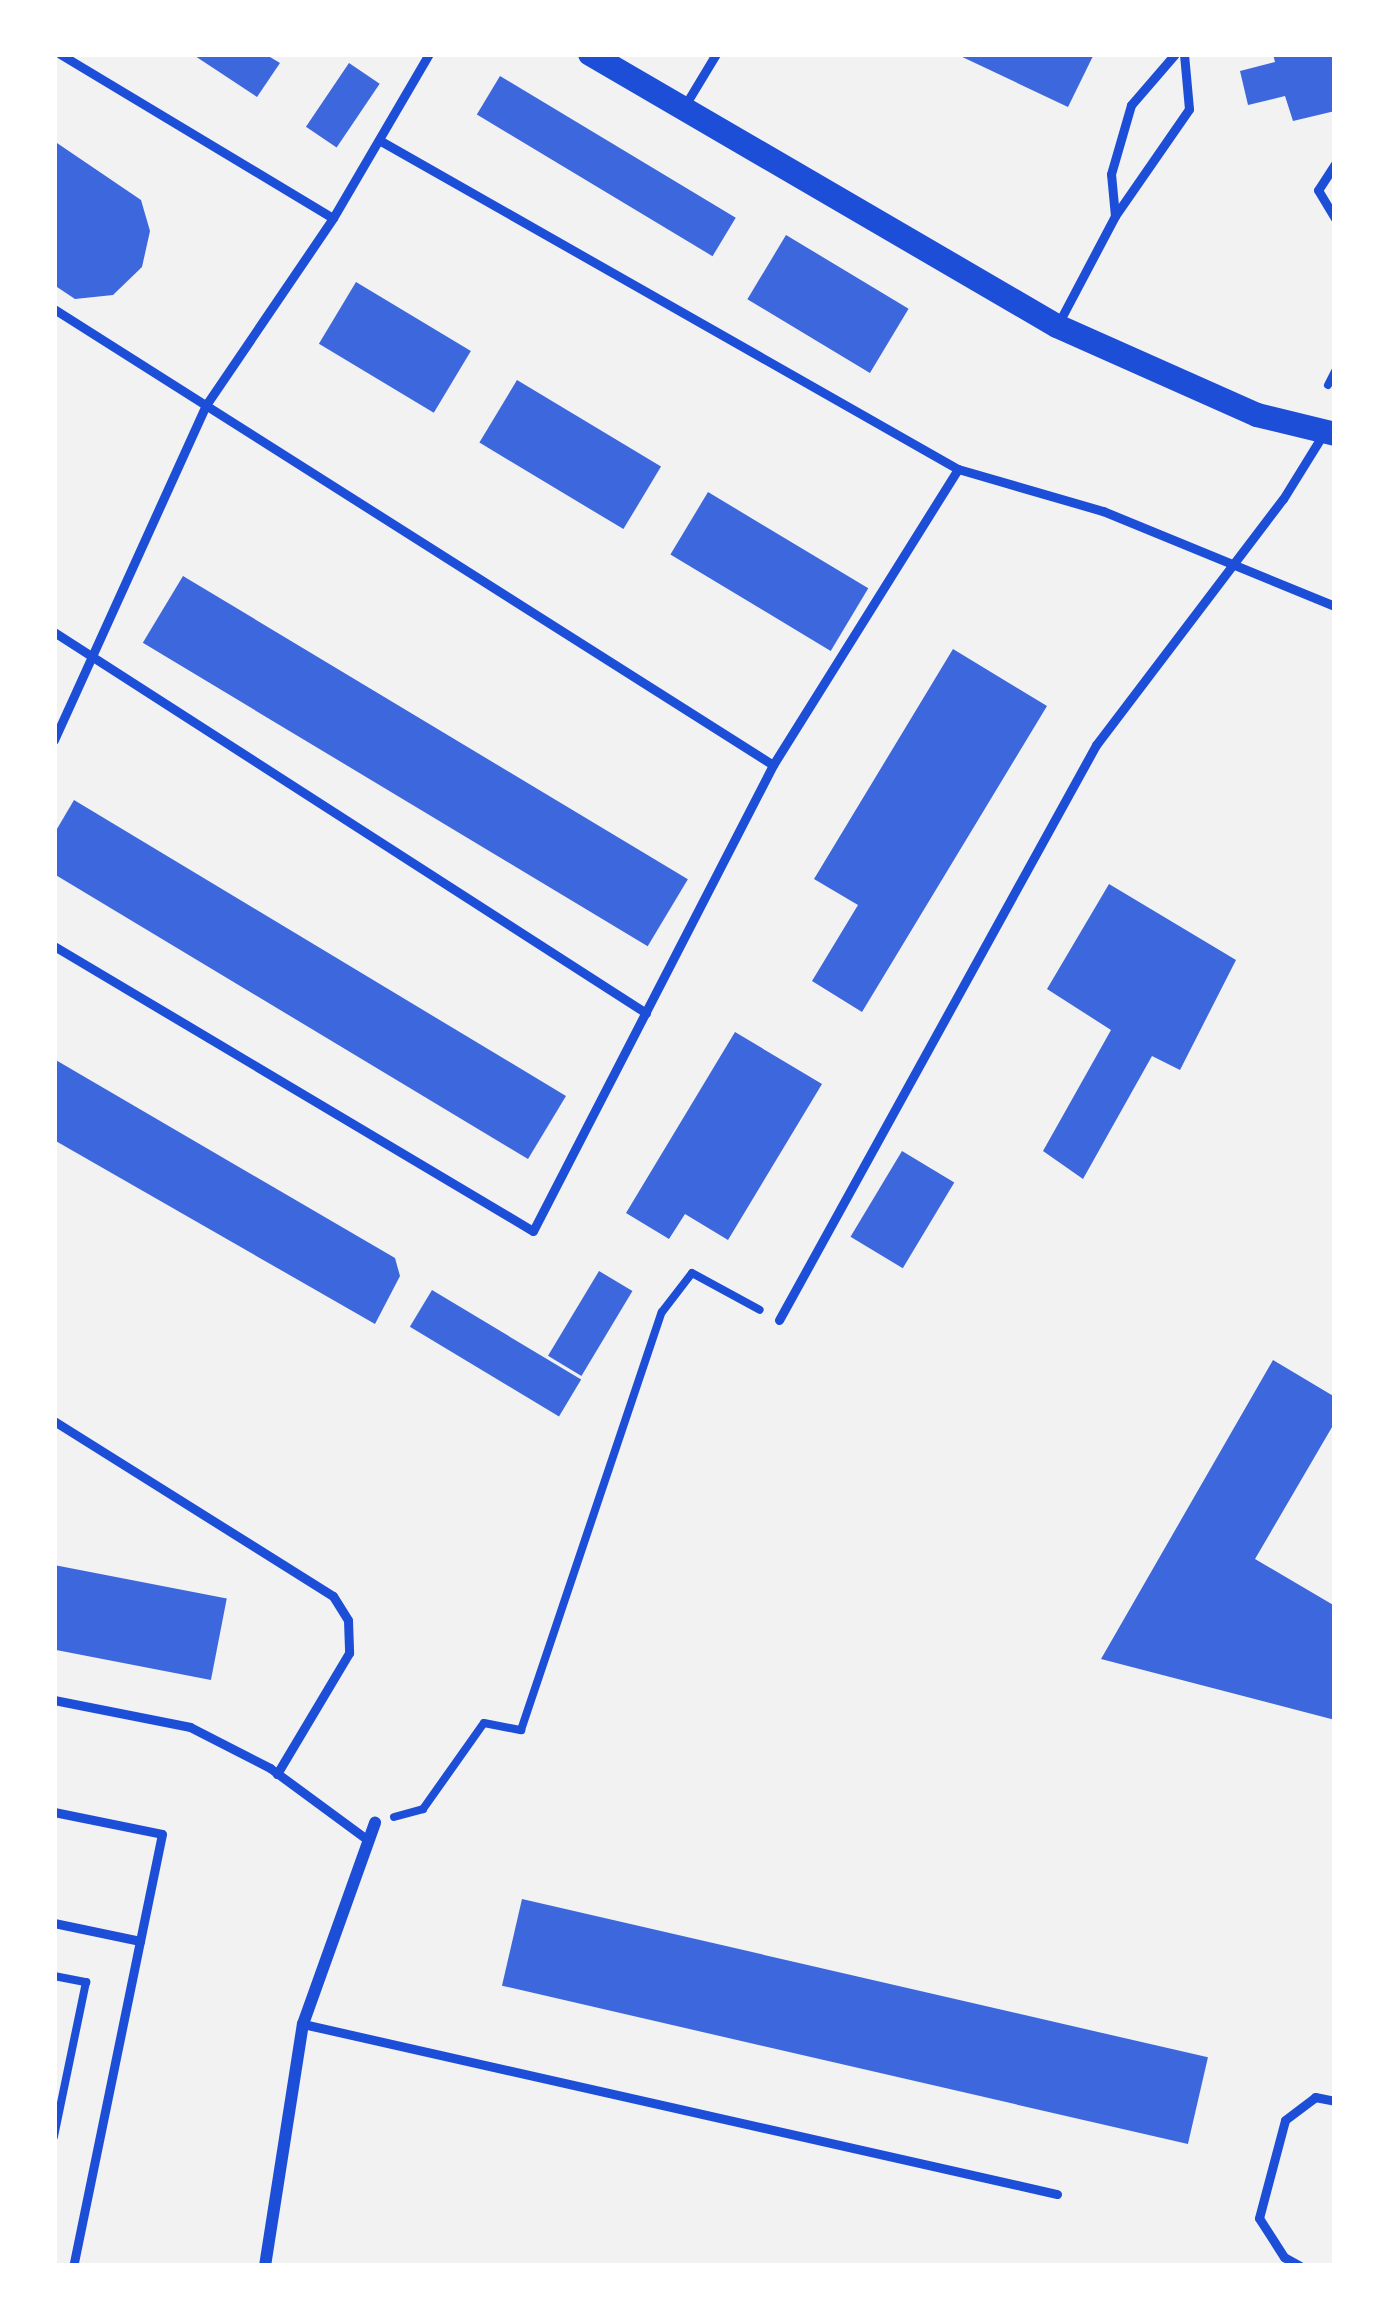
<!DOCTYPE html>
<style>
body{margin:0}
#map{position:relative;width:1389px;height:2320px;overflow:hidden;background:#f2f2f2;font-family:"Noto Sans",sans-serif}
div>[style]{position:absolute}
.building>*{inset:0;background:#3d67dc;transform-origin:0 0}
.path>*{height:8px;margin:-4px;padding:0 4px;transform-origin:4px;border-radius:4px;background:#1d4ed8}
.service>*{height:9px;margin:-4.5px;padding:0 4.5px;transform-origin:4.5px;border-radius:4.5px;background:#1d4ed8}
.minor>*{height:12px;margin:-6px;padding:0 6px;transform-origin:6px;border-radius:6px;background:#1d4ed8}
.secondary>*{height:24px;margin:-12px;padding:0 12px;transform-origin:12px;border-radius:12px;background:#1d4ed8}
span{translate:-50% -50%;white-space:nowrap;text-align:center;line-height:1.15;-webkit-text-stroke:9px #fff;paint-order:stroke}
.frame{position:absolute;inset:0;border:57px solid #fff;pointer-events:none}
</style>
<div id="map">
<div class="building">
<i style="clip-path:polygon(192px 54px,265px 54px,280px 63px,257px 97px)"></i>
<i style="clip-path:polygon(956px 54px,1094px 54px,1068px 107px)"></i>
<i style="clip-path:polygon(1273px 54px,1335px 54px,1335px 111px,1293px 121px,1285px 96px,1248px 105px,1240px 71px,1275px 62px)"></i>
<i style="left:349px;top:63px;width:37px;height:77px;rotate:34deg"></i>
<i style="left:500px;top:76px;width:275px;height:45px;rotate:31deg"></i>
<i style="clip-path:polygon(54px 141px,141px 200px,150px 231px,142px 267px,113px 295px,75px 299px,54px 285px)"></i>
<i style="left:786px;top:235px;width:143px;height:75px;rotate:31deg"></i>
<i style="left:356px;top:282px;width:134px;height:72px;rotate:31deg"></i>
<i style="left:517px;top:380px;width:168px;height:73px;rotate:31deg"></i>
<i style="left:708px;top:492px;width:187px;height:73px;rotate:31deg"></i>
<i style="left:183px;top:576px;width:589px;height:78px;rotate:31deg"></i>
<i style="clip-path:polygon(953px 649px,1047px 706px,862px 1012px,812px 981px,858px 905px,814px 879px)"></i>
<i style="clip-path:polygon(74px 800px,566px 1096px,528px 1159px,54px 874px,54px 834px)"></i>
<i style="clip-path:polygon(1109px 884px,1236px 960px,1180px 1070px,1152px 1056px,1083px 1179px,1043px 1151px,1111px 1030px,1047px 989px)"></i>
<i style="clip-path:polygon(735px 1032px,822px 1084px,728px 1240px,685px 1214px,669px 1239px,626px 1213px)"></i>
<i style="clip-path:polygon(54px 1059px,395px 1258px,400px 1276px,375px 1324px,54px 1140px)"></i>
<i style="left:902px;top:1151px;width:61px;height:100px;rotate:31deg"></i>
<i style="left:599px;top:1271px;width:39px;height:99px;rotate:31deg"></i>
<i style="left:432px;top:1290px;width:174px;height:43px;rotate:31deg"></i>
<i style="clip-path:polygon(1273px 1360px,1335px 1397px,1335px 1422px,1255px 1559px,1335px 1606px,1335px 1720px,1101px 1659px)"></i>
<i style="left:54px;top:1565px;width:176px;height:83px;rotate:11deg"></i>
<i style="left:522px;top:1899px;width:704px;height:89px;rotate:13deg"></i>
</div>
<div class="path">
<i style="left:1328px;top:385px;width:16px;rotate:-63deg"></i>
<i style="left:394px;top:1817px;width:30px;rotate:-15deg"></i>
<i style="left:423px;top:1809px;width:105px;rotate:-54.7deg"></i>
<i style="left:484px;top:1723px;width:38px;rotate:11deg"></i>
<i style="left:521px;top:1730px;width:441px;rotate:-71.4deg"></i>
<i style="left:662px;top:1312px;width:49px;rotate:-52.4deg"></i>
<i style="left:692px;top:1273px;width:77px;rotate:28.6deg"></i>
<i style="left:54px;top:1976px;width:33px;rotate:11deg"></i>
<i style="left:86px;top:1982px;width:158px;rotate:101.7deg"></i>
</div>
<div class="service">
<i style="left:60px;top:54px;width:318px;rotate:31deg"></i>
<i style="left:684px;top:107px;width:62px;rotate:-58.9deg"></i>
<i style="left:379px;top:140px;width:666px;rotate:29.61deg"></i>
<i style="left:958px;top:469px;width:151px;rotate:16.2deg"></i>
<i style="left:1103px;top:511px;width:251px;rotate:22.3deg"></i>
<i style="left:1335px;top:164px;width:31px;rotate:123deg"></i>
<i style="left:1318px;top:190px;width:33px;rotate:59deg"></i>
<i style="left:1115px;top:216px;width:42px;rotate:-95.4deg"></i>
<i style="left:1111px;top:174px;width:72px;rotate:-73.8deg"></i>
<i style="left:1131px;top:105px;width:67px;rotate:-49.2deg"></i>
<i style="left:54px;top:309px;width:851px;rotate:32.38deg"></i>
<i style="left:1057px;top:326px;width:124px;rotate:-62.2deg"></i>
<i style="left:1115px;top:216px;width:130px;rotate:-55.3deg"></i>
<i style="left:1189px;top:109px;width:55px;rotate:-95.2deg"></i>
<i style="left:54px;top:632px;width:704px;rotate:32.76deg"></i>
<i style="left:54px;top:740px;width:368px;rotate:-65.6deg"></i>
<i style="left:206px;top:405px;width:226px;rotate:-55.8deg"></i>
<i style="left:333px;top:218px;width:190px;rotate:-59.7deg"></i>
<i style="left:54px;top:946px;width:557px;rotate:30.75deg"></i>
<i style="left:533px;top:1231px;width:524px;rotate:-62.75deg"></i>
<i style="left:773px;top:765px;width:349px;rotate:-58deg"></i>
<i style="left:779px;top:1320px;width:657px;rotate:-61.13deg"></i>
<i style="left:1096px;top:745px;width:309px;rotate:-52.8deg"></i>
<i style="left:1283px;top:499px;width:78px;rotate:-58.2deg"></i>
<i style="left:54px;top:1421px;width:329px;rotate:32.1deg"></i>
<i style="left:333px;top:1596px;width:28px;rotate:58deg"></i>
<i style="left:348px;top:1620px;width:33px;rotate:88deg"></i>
<i style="left:349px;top:1653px;width:141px;rotate:120.8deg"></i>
<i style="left:54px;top:1700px;width:139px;rotate:11.2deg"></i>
<i style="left:190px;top:1727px;width:90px;rotate:27.1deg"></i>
<i style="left:270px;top:1768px;width:123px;rotate:36.4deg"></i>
<i style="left:54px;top:1812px;width:110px;rotate:11.5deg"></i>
<i style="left:162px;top:1834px;width:109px;rotate:101.6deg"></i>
<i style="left:54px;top:1923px;width:88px;rotate:11.8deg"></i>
<i style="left:140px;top:1941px;width:332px;rotate:101.6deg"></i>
<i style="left:303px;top:2024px;width:773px;rotate:12.71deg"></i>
<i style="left:1300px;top:2266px;width:18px;rotate:-151deg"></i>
<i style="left:1284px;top:2257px;width:46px;rotate:-122.7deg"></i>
<i style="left:1259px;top:2218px;width:101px;rotate:-75.1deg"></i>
<i style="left:1285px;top:2120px;width:38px;rotate:-37deg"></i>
<i style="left:1315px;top:2097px;width:20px;rotate:11deg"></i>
</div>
<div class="minor">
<i style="left:265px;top:2266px;width:245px;rotate:-81.1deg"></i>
<i style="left:303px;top:2024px;width:214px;rotate:-70.3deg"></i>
</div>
<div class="secondary">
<i style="left:590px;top:54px;width:540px;rotate:30.22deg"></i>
<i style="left:1057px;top:326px;width:219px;rotate:24deg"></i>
<i style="left:1257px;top:415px;width:80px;rotate:13.7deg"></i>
</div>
<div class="frame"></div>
</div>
